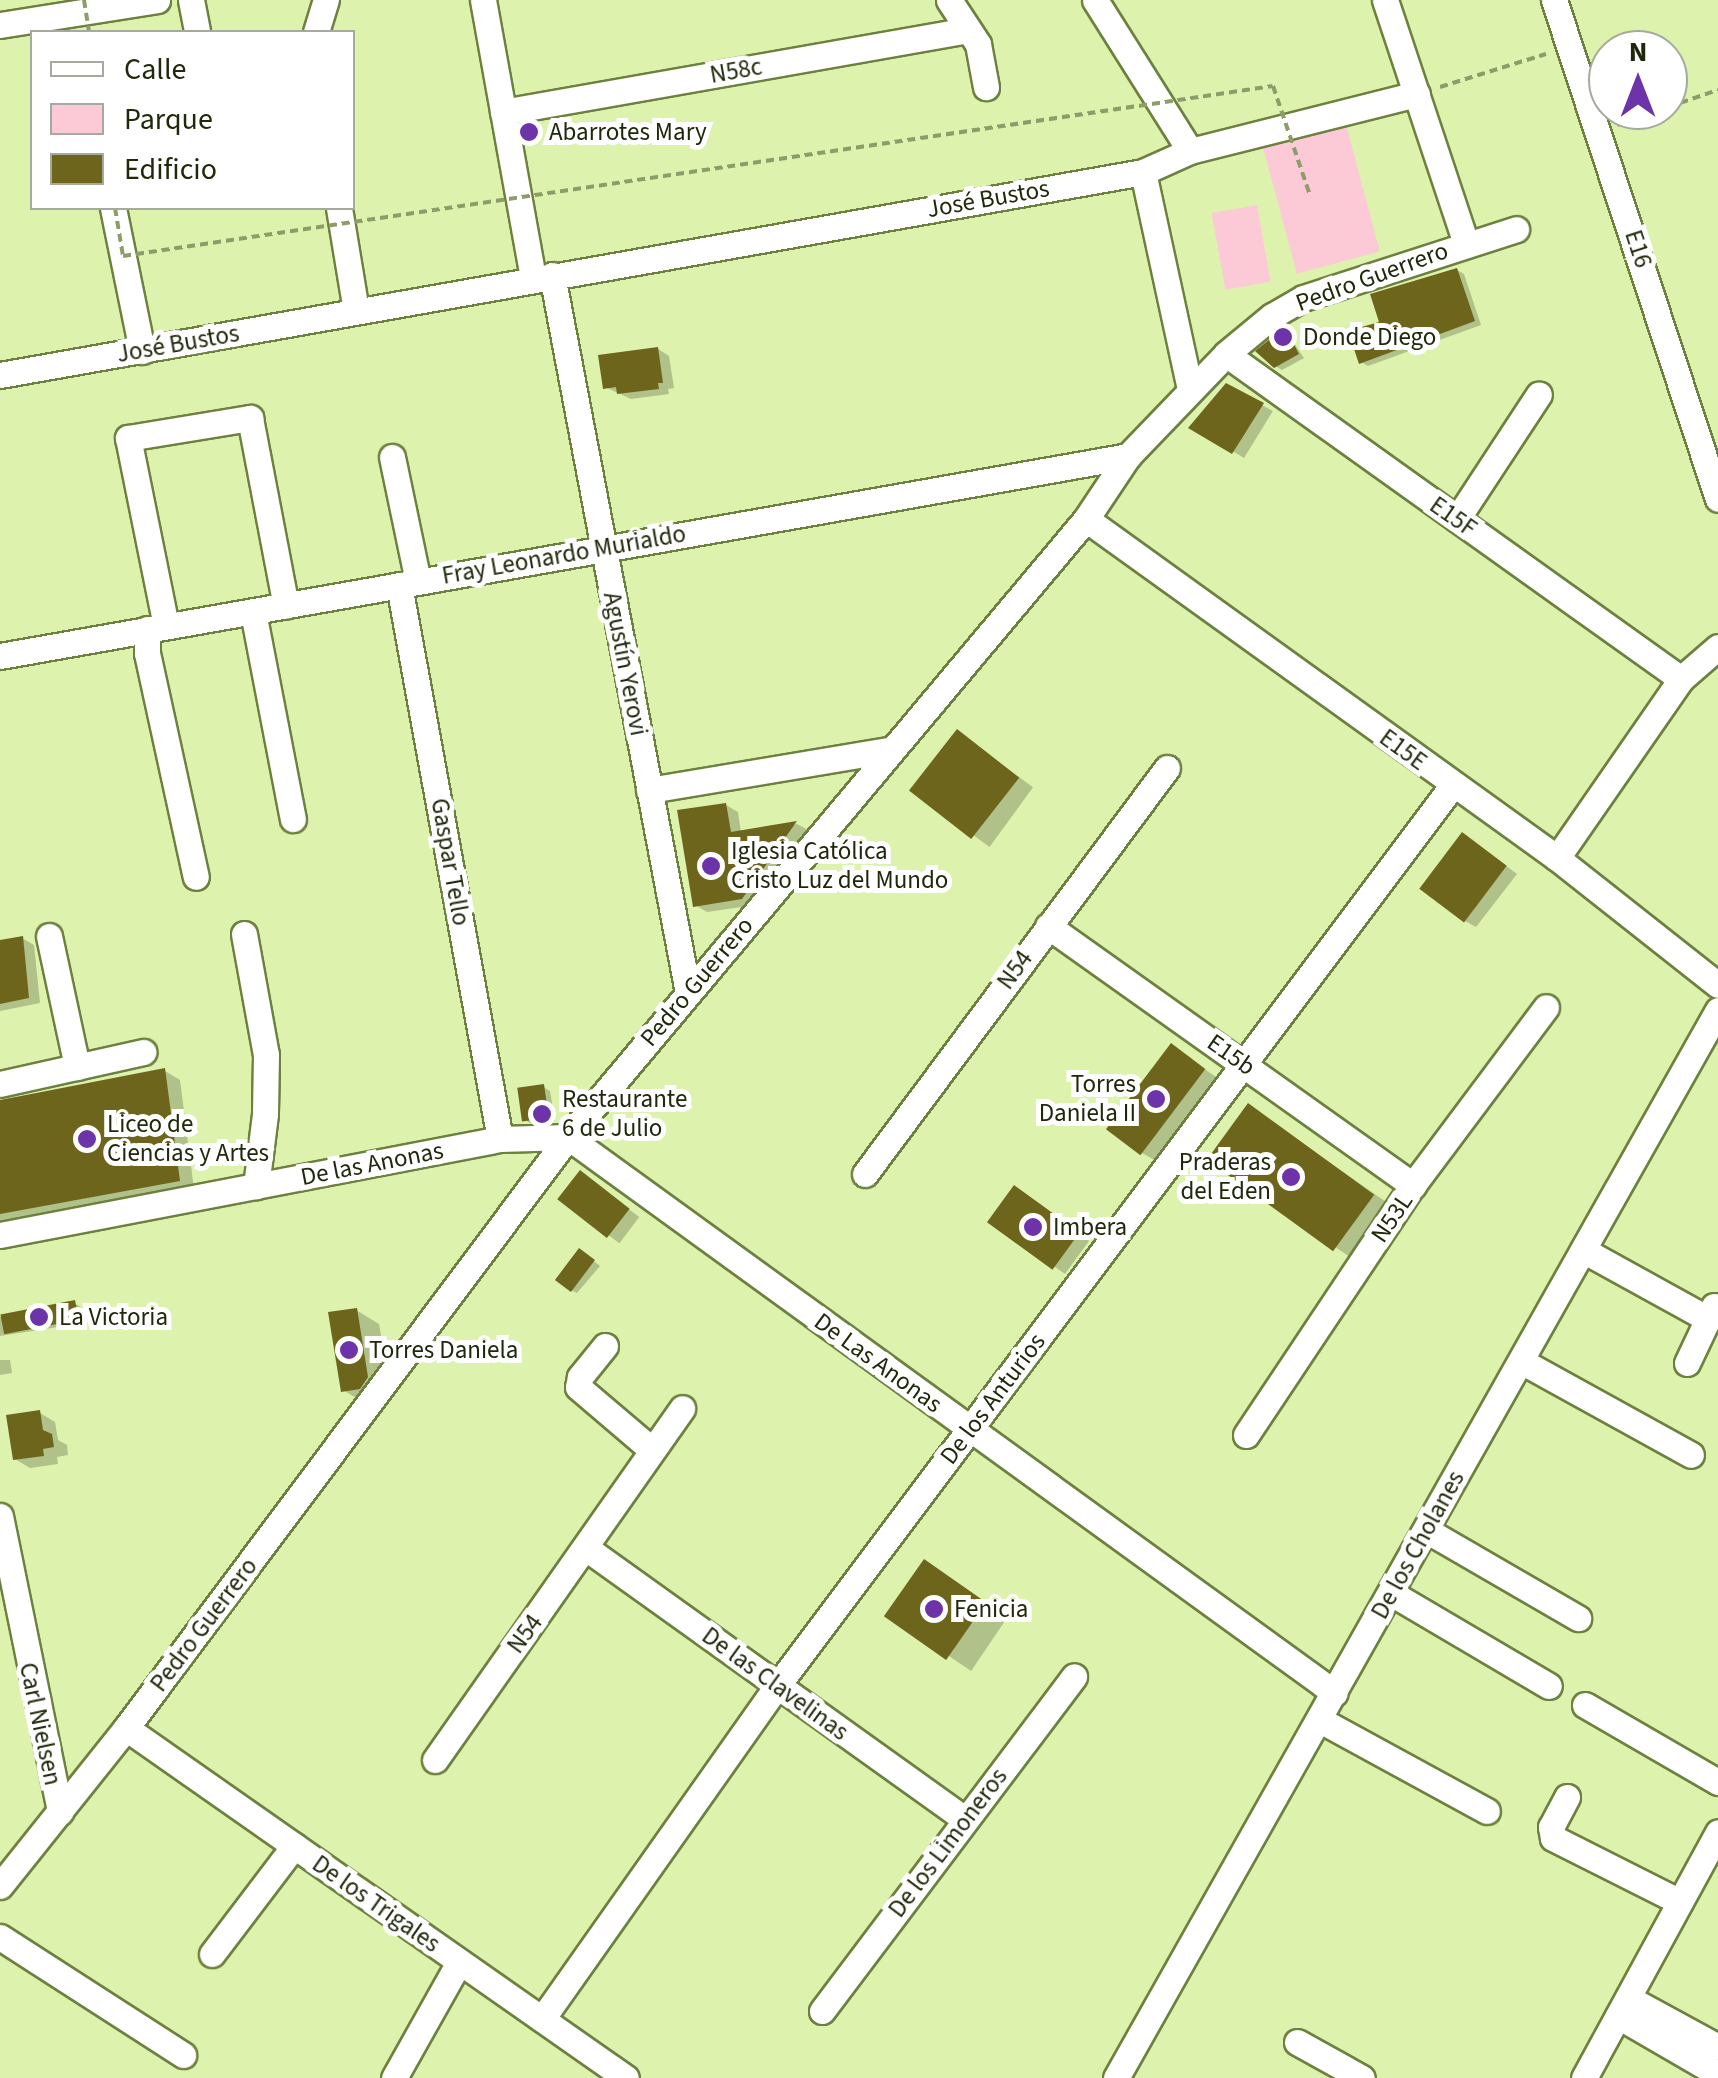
<!DOCTYPE html>
<meta charset="utf-8">
<style>
body{margin:0}
#map{position:relative;width:1718px;height:2078px;overflow:hidden;background:#ddf2ad;font-family:"Source Sans 3",sans-serif}
div>[style]{position:absolute}
.green>*{inset:0;background:#fccad6;transform-origin:0 0}
.shadow>*{inset:0;background:#0003;transform-origin:0 0}
.building>*{inset:0;background:#6e651c;transform-origin:0 0}
.path>*{height:4px;margin-top:-2px;transform-origin:0;background:repeating-linear-gradient(90deg,#8d9c69 0 8px,transparent 0 13px)}
.roads{filter:drop-shadow(2px 0 #6e803f) drop-shadow(-2px 0 #6e803f) drop-shadow(0 2px #6e803f) drop-shadow(0 -2px #6e803f)}
.minor>*{height:25px;margin:-12.5px;padding:0 12.5px;transform-origin:12.5px;border-radius:12.5px;background:#fff}
.path-bridge>*{height:4px;margin-top:-2px;transform-origin:0;background:repeating-linear-gradient(90deg,#8d9c69 0 8px,transparent 0 13px)}
.dots>*{width:28px;height:28px;translate:-50% -50%;box-sizing:border-box;border:5px solid #fff;border-radius:50%}
span{translate:-50% -50%;white-space:nowrap;text-align:center;line-height:1.15;-webkit-text-stroke:10px #fff;paint-order:stroke}
.street-label{font-size:25px;color:#20280c}
.poi-label{font-size:25px;color:#20280c}
.left{translate:0 -50%;text-align:left}
.right{translate:-100% -50%;text-align:right}
.legend{position:absolute;left:30px;top:30px;width:325px;height:180px;box-sizing:border-box;background:#fff;border:2px solid #a6a99e;margin:0;padding:12px 18px;list-style:none;font-size:30px;color:#20280c}
.legend li{display:flex;align-items:center;gap:20px;height:50px}
.legend b{width:50px;border:2px solid #a6a99e}
.north{position:absolute;left:1588px;top:30px;width:100px;height:100px;box-sizing:border-box;background:#fff;border:2px solid #a6a99e;border-radius:50%;rotate:0deg;font-size:28px;font-weight:700;line-height:40px;text-align:center;color:#20280c}
.north::after{content:'';display:block;margin:auto;width:35px;height:45px;background:#6d34aa;clip-path:polygon(50% 0,100% 100%,50% 72%,0 100%)}
</style>
<div id="map">
<div class="green">
<i style="left:1345px;top:121px;width:135px;height:86px;rotate:75deg"></i>
<i style="left:1257px;top:205px;width:78px;height:46px;rotate:80deg"></i>
</div>
<div class="shadow">
<i style="clip-path:polygon(1457px 270px,1464px 274px,1481px 325px,1368px 366px,1361px 362px,1382px 323px)"></i>
<i style="clip-path:polygon(1285px 330px,1304px 358px,1282px 370px,1275px 366px)"></i>
<i style="clip-path:polygon(658px 349px,669px 356px,674px 388px,668px 389px,669px 394px,631px 399px,605px 387px)"></i>
<i style="clip-path:polygon(1227px 386px,1273px 411px,1244px 458px,1192px 427px)"></i>
<i style="left:957px;top:732px;width:94px;height:74px;rotate:36deg"></i>
<i style="clip-path:polygon(726px 805px,738px 812px,741px 833px,797px 824px,808px 830px,755px 905px,707px 912px,695px 905px)"></i>
<i style="clip-path:polygon(1474px 842px,1517px 874px,1476px 927px,1465px 921px)"></i>
<i style="clip-path:polygon(22px 938px,34px 945px,40px 1003px,0 1011px,0 943px)"></i>
<i style="clip-path:polygon(1171px 1047px,1227px 1084px,1165px 1166px,1142px 1153px)"></i>
<i style="clip-path:polygon(165px 1071px,180px 1080px,194px 1189px,0 1224px,0 1103px)"></i>
<i style="clip-path:polygon(543px 1087px,550px 1091px,555px 1121px,532px 1124px,525px 1120px)"></i>
<i style="left:1249px;top:1106px;width:180px;height:66px;rotate:35deg"></i>
<i style="left:581px;top:1173px;width:73px;height:33px;rotate:37deg"></i>
<i style="clip-path:polygon(1025px 1195px,1089px 1241px,1065px 1274px,990px 1221px)"></i>
<i style="clip-path:polygon(586px 1255px,600px 1266px,577px 1293px,571px 1290px)"></i>
<i style="clip-path:polygon(74px 1303px,81px 1307px,84px 1323px,0 1336px,0 1317px)"></i>
<i style="clip-path:polygon(356px 1310px,379px 1324px,391px 1391px,366px 1404px,343px 1390px)"></i>
<i style="clip-path:polygon(0 1360px,10px 1360px,12px 1373px,0 1375px)"></i>
<i style="clip-path:polygon(40px 1413px,55px 1422px,58px 1440px,67px 1445px,68px 1455px,57px 1457px,58px 1464px,30px 1468px,15px 1459px)"></i>
<i style="left:924px;top:1562px;width:100px;height:64px;rotate:34deg"></i>
</div>
<div class="building">
<i style="clip-path:polygon(1457px 268px,1475px 321px,1359px 364px,1348px 331px,1379px 322px,1370px 294px)"></i>
<i style="clip-path:polygon(1285px 327px,1299px 354px,1274px 368px,1255px 351px)"></i>
<i style="clip-path:polygon(658px 347px,663px 383px,658px 383px,659px 389px,617px 394px,616px 387px,603px 389px,598px 355px)"></i>
<i style="clip-path:polygon(1226px 383px,1264px 403px,1232px 454px,1188px 428px)"></i>
<i style="left:957px;top:729px;width:79px;height:78px;rotate:38deg"></i>
<i style="clip-path:polygon(726px 803px,731px 832px,797px 821px,742px 899px,693px 907px,677px 810px)"></i>
<i style="left:1462px;top:832px;width:56px;height:71px;rotate:37deg"></i>
<i style="clip-path:polygon(23px 936px,29px 998px,0 1004px,0 940px)"></i>
<i style="left:1171px;top:1043px;width:43px;height:108px;rotate:37deg"></i>
<i style="clip-path:polygon(165px 1068px,180px 1181px,0 1214px,0 1100px)"></i>
<i style="left:544px;top:1084px;width:34px;height:27px;rotate:82deg"></i>
<i style="left:1248px;top:1103px;width:156px;height:70px;rotate:36deg"></i>
<i style="left:580px;top:1170px;width:63px;height:37px;rotate:38deg"></i>
<i style="left:1014px;top:1185px;width:81px;height:46px;rotate:36deg"></i>
<i style="left:579px;top:1248px;width:20px;height:40px;rotate:37deg"></i>
<i style="left:75px;top:1300px;width:20px;height:76px;rotate:79deg"></i>
<i style="clip-path:polygon(357px 1308px,368px 1377px,360px 1389px,341px 1392px,328px 1312px)"></i>
<i style="clip-path:polygon(40px 1410px,43px 1430px,52px 1434px,54px 1447px,43px 1449px,44px 1456px,13px 1460px,6px 1415px)"></i>
<i style="left:924px;top:1559px;width:76px;height:70px;rotate:35deg"></i>
</div>
<div class="path">
<i style="left:1440px;top:87px;width:111px;rotate:-17.3deg"></i>
<i style="left:1668px;top:107px;width:53px;rotate:-18.8deg"></i>
<i style="left:1617px;top:125px;width:46px;rotate:-19.2deg"></i>
</div>
<div class="roads">
<div class="minor">
<i style="left:191px;top:0;width:33px;rotate:79deg"></i>
<i style="left:483px;top:0;width:282px;rotate:79.8deg"></i>
<i style="left:949px;top:0;width:53px;rotate:56.6deg"></i>
<i style="left:978px;top:44px;width:44px;rotate:79.5deg"></i>
<i style="left:1095px;top:0;width:178px;rotate:57.8deg"></i>
<i style="left:1385px;top:0;width:257px;rotate:71.6deg"></i>
<i style="left:1554px;top:0;width:525px;rotate:71.81deg"></i>
<i style="left:0;top:25px;width:159px;rotate:-9deg"></i>
<i style="left:316px;top:32px;width:34px;rotate:-73deg"></i>
<i style="left:503px;top:112px;width:472px;rotate:-10deg"></i>
<i style="left:1143px;top:172px;width:223px;rotate:77.8deg"></i>
<i style="left:113px;top:208px;width:146px;rotate:78.5deg"></i>
<i style="left:339px;top:208px;width:104px;rotate:80.6deg"></i>
<i style="left:552px;top:275px;width:731px;rotate:79.27deg"></i>
<i style="left:1226px;top:354px;width:559px;rotate:35.54deg"></i>
<i style="left:0;top:375px;width:1161px;rotate:-10.07deg"></i>
<i style="left:1143px;top:172px;width:51px;rotate:-24.1deg"></i>
<i style="left:1190px;top:151px;width:234px;rotate:-14.1deg"></i>
<i style="left:392px;top:457px;width:127px;rotate:78.2deg"></i>
<i style="left:1086px;top:519px;width:580px;rotate:35.74deg"></i>
<i style="left:1557px;top:858px;width:205px;rotate:38.3deg"></i>
<i style="left:1457px;top:519px;width:149px;rotate:-56.7deg"></i>
<i style="left:399px;top:585px;width:563px;rotate:79.67deg"></i>
<i style="left:253px;top:612px;width:211px;rotate:79.1deg"></i>
<i style="left:166px;top:626px;width:192px;rotate:-101.4deg"></i>
<i style="left:128px;top:438px;width:124px;rotate:-9.3deg"></i>
<i style="left:250px;top:418px;width:191px;rotate:79.2deg"></i>
<i style="left:147px;top:629px;width:24px;rotate:90deg"></i>
<i style="left:147px;top:653px;width:229px;rotate:77.7deg"></i>
<i style="left:0;top:656px;width:1146px;rotate:-10.05deg"></i>
<i style="left:649px;top:790px;width:243px;rotate:-9.5deg"></i>
<i style="left:1557px;top:858px;width:218px;rotate:-55.3deg"></i>
<i style="left:1681px;top:679px;width:49px;rotate:-40.9deg"></i>
<i style="left:1048px;top:926px;width:448px;rotate:35.4deg"></i>
<i style="left:244px;top:934px;width:123px;rotate:79.7deg"></i>
<i style="left:266px;top:1055px;width:59px;rotate:91deg"></i>
<i style="left:265px;top:1114px;width:73px;rotate:97.1deg"></i>
<i style="left:49px;top:936px;width:134px;rotate:77.9deg"></i>
<i style="left:0;top:1084px;width:147px;rotate:-12.6deg"></i>
<i style="left:568px;top:1137px;width:947px;rotate:35.94deg"></i>
<i style="left:865px;top:1174px;width:506px;rotate:-53.36deg"></i>
<i style="left:0;top:1235px;width:509px;rotate:-10.87deg"></i>
<i style="left:500px;top:1139px;width:68px;rotate:-1.7deg"></i>
<i style="left:1583px;top:1250px;width:143px;rotate:28.9deg"></i>
<i style="left:605px;top:1346px;width:40px;rotate:129deg"></i>
<i style="left:580px;top:1377px;width:10px;rotate:101deg"></i>
<i style="left:578px;top:1387px;width:97px;rotate:40.4deg"></i>
<i style="left:1521px;top:1361px;width:194px;rotate:28.9deg"></i>
<i style="left:1687px;top:1363px;width:63px;rotate:-64.7deg"></i>
<i style="left:1246px;top:1435px;width:301px;rotate:-56.3deg"></i>
<i style="left:1413px;top:1185px;width:222px;rotate:-53.2deg"></i>
<i style="left:0;top:1516px;width:302px;rotate:78.5deg"></i>
<i style="left:1426px;top:1530px;width:176px;rotate:30.1deg"></i>
<i style="left:586px;top:1548px;width:465px;rotate:35.6deg"></i>
<i style="left:1391px;top:1593px;width:183px;rotate:30.5deg"></i>
<i style="left:1585px;top:1705px;width:154px;rotate:30.1deg"></i>
<i style="left:1320px;top:1720px;width:190px;rotate:28.6deg"></i>
<i style="left:126px;top:1728px;width:610px;rotate:34.99deg"></i>
<i style="left:435px;top:1760px;width:430px;rotate:-54.9deg"></i>
<i style="left:1567px;top:1797px;width:34px;rotate:118deg"></i>
<i style="left:1551px;top:1827px;width:11px;rotate:80deg"></i>
<i style="left:1553px;top:1838px;width:142px;rotate:26.7deg"></i>
<i style="left:0;top:1886px;width:202px;rotate:-51.4deg"></i>
<i style="left:126px;top:1728px;width:738px;rotate:-53.21deg"></i>
<i style="left:568px;top:1137px;width:806px;rotate:-50.03deg"></i>
<i style="left:1086px;top:519px;width:76px;rotate:-56.3deg"></i>
<i style="left:1128px;top:456px;width:141px;rotate:-46.1deg"></i>
<i style="left:1226px;top:354px;width:60px;rotate:-39.6deg"></i>
<i style="left:1272px;top:316px;width:36px;rotate:-30deg"></i>
<i style="left:1303px;top:298px;width:224px;rotate:-17.9deg"></i>
<i style="left:0;top:1937px;width:218px;rotate:32.8deg"></i>
<i style="left:212px;top:1954px;width:136px;rotate:-52.8deg"></i>
<i style="left:1628px;top:1998px;width:102px;rotate:28.6deg"></i>
<i style="left:822px;top:2011px;width:419px;rotate:-53deg"></i>
<i style="left:1618px;top:2016px;width:116px;rotate:30.1deg"></i>
<i style="left:542px;top:2019px;width:408px;rotate:-54.8deg"></i>
<i style="left:777px;top:1686px;width:1125px;rotate:-53.13deg"></i>
<i style="left:1297px;top:2042px;width:74px;rotate:29deg"></i>
<i style="left:394px;top:2078px;width:133px;rotate:-60.7deg"></i>
<i style="left:1116px;top:2078px;width:1226px;rotate:-60.59deg"></i>
<i style="left:1584px;top:2078px;width:280px;rotate:-61.4deg"></i>
</div>
</div>
<div class="path-bridge">
<i style="left:84px;top:0;width:32px;rotate:81deg"></i>
<i style="left:115px;top:208px;width:49px;rotate:80.5deg"></i>
<i style="left:123px;top:256px;width:1162px;rotate:-8.41deg"></i>
<i style="left:1273px;top:86px;width:115px;rotate:71.3deg"></i>
</div>
<div class="dots">
<i style="left:529px;top:132px;background:#6d34aa"></i>
<i style="left:1283px;top:337px;background:#6d34aa"></i>
<i style="left:711px;top:866px;background:#6d34aa"></i>
<i style="left:1156px;top:1099px;background:#6d34aa"></i>
<i style="left:542px;top:1114px;background:#6d34aa"></i>
<i style="left:87px;top:1139px;background:#6d34aa"></i>
<i style="left:1291px;top:1177px;background:#6d34aa"></i>
<i style="left:1033px;top:1227px;background:#6d34aa"></i>
<i style="left:39px;top:1317px;background:#6d34aa"></i>
<i style="left:349px;top:1350px;background:#6d34aa"></i>
<i style="left:934px;top:1609px;background:#6d34aa"></i>
</div>
<div class="street-label">
<span style="left:736px;top:71px;rotate:-10deg">N58c</span>
<span style="left:988px;top:199px;rotate:-10deg">José Bustos</span>
<span style="left:1638px;top:249px;rotate:72deg">E16</span>
<span style="left:1372px;top:277px;rotate:-20deg">Pedro Guerrero</span>
<span style="left:178px;top:344px;rotate:-10deg">José Bustos</span>
<span style="left:1453px;top:517px;rotate:35deg">E15F</span>
<span style="left:564px;top:555px;rotate:-10deg">Fray Leonardo Murialdo</span>
<span style="left:625px;top:664px;rotate:79deg">Agustín Yerovi</span>
<span style="left:1403px;top:750px;rotate:36deg">E15E</span>
<span style="left:450px;top:862px;rotate:80deg">Gaspar Tello</span>
<span style="left:1015px;top:970px;rotate:-54deg">N54</span>
<span style="left:697px;top:982px;rotate:-50deg">Pedro Guerrero</span>
<span style="left:1231px;top:1055px;rotate:35deg">E15b</span>
<span style="left:372px;top:1164px;rotate:-11deg">De las Anonas</span>
<span style="left:1392px;top:1218px;rotate:-56deg">N53L</span>
<span style="left:878px;top:1363px;rotate:36deg">De Las Anonas</span>
<span style="left:993px;top:1399px;rotate:-53deg">De los Anturios</span>
<span style="left:1418px;top:1545px;rotate:-61deg">De los Cholanes</span>
<span style="left:204px;top:1625px;rotate:-53deg">Pedro Guerrero</span>
<span style="left:525px;top:1634px;rotate:-54deg">N54</span>
<span style="left:775px;top:1684px;rotate:36deg">De las Clavelinas</span>
<span style="left:40px;top:1724px;rotate:78deg">Carl Nielsen</span>
<span style="left:948px;top:1843px;rotate:-53deg">De los Limoneros</span>
<span style="left:376px;top:1904px;rotate:35deg">De los Trigales</span>
</div>
<div class="poi-label">
<span class="left" style="left:549px;top:132px">Abarrotes Mary</span>
<span class="left" style="left:1303px;top:337px">Donde Diego</span>
<span class="left" style="left:731px;top:866px">Iglesia Católica<br>Cristo Luz del Mundo</span>
<span class="right" style="left:1136px;top:1099px">Torres<br>Daniela II</span>
<span class="left" style="left:562px;top:1114px">Restaurante<br>6 de Julio</span>
<span class="left" style="left:107px;top:1139px">Liceo de<br>Ciencias y Artes</span>
<span class="right" style="left:1271px;top:1177px">Praderas<br>del Eden</span>
<span class="left" style="left:1053px;top:1227px">Imbera</span>
<span class="left" style="left:59px;top:1317px">La Victoria</span>
<span class="left" style="left:369px;top:1350px">Torres Daniela</span>
<span class="left" style="left:954px;top:1609px">Fenicia</span>
</div>
<ul class="legend">
<li><b style="height:12px;background:#fff"></b>Calle</li>
<li><b style="height:28px;background:#fccad6"></b>Parque</li>
<li><b style="height:28px;background:#6e651c"></b>Edificio</li>
</ul>
<div class="north">N</div>
</div>
